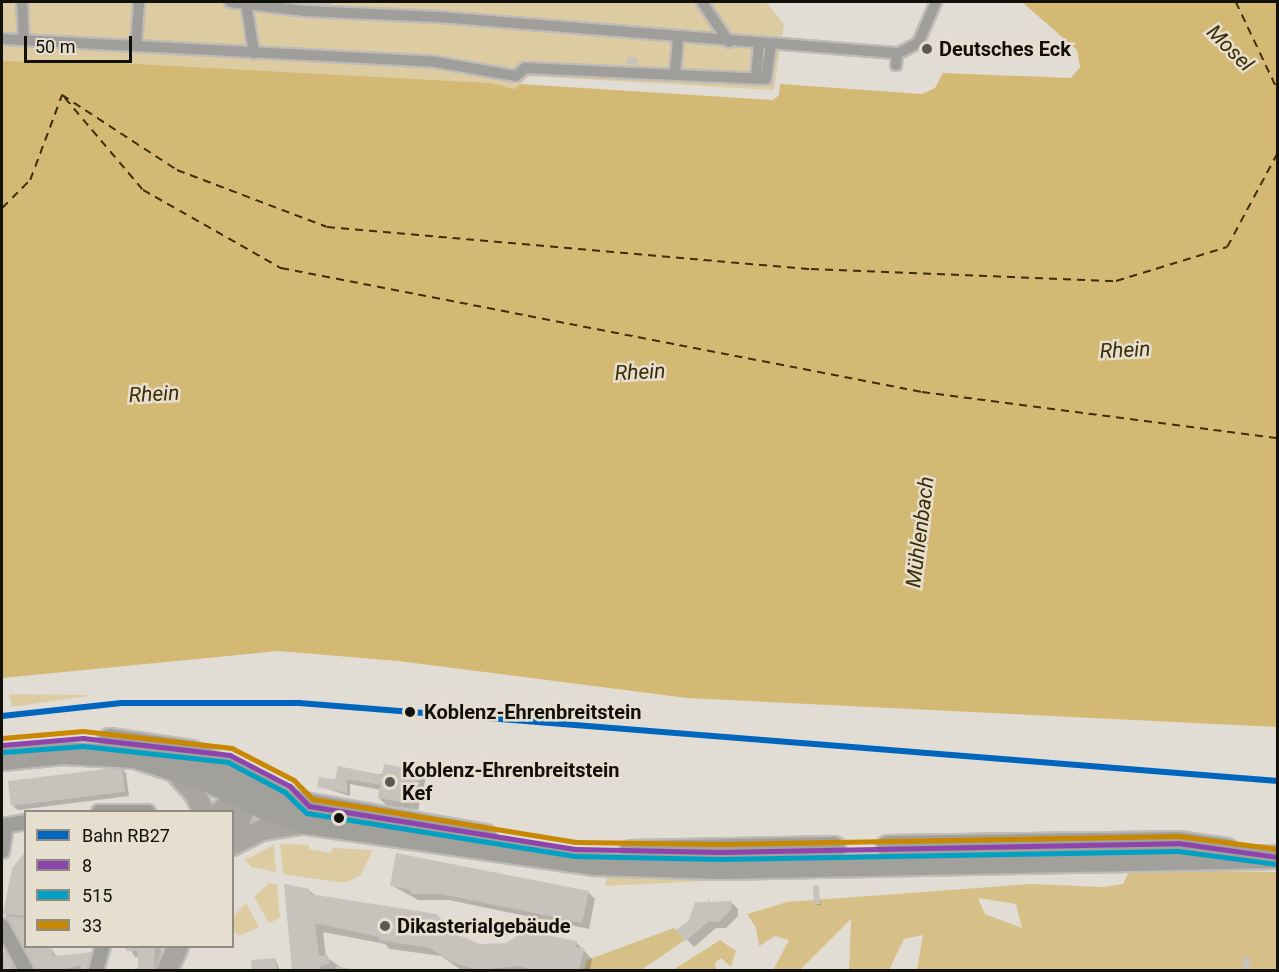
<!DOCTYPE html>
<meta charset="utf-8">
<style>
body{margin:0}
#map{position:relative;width:1279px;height:972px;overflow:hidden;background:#e1ddd5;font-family:Roboto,sans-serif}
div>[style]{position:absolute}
.green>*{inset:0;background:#ddcba2}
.forest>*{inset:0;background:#d7c088}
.water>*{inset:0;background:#d4b974}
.shadow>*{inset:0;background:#0003}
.ferry>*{height:1.5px;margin-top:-0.75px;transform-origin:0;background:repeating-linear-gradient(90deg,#3c2d02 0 8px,transparent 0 14px)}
.building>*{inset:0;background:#c6c3bd;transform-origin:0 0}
.roads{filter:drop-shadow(2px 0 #bfbbb6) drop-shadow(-2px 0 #bfbbb6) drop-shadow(0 2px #bfbbb6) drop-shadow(0 -2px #bfbbb6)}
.pedestrian>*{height:10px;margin:-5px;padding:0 5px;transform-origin:5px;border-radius:5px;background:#9f9e9b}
.minor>*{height:14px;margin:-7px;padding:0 7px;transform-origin:7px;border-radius:7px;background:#9f9e9b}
.secondary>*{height:20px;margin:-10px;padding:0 10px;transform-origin:10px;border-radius:10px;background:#a9a6a2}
.primary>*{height:22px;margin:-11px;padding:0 11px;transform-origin:11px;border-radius:11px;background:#a1a09b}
.bus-1>*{height:4.5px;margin:-2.25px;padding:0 2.25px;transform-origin:2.25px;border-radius:2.25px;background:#8e44ad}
.bus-2>*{height:4.5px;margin:-2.25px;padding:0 2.25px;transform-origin:2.25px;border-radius:2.25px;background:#01a1c4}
.bus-3>*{height:4.5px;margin:-2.25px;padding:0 2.25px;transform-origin:2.25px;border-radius:2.25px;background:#c98802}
.rail-1>*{height:6px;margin:-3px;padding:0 3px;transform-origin:3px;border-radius:3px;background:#0065bd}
.dots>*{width:16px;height:16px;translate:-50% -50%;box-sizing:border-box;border:3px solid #e6dfd0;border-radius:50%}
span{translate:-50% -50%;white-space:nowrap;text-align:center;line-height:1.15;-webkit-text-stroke:5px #e6dfd0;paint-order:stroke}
.poi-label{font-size:20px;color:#12100b;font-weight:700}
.left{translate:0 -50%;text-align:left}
.stop-label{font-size:20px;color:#12100b;font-weight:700}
.water-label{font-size:21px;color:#3c2d02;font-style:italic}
.frame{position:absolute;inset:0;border:3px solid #12100b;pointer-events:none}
.legend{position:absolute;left:24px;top:810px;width:210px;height:138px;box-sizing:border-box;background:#e6dfd0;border:2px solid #918c81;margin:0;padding:8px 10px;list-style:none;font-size:18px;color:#12100b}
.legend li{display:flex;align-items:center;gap:12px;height:30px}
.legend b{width:30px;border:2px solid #918c81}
.scale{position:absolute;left:24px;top:36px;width:108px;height:27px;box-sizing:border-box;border:3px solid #12100b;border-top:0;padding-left:8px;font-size:18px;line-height:21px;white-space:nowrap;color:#12100b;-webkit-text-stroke:4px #e6dfd0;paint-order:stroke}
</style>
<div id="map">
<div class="green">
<i style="clip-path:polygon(2px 2px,766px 2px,784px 24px,774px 90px,529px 76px,515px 89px,491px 83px,120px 63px,2px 61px)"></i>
<i style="clip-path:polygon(9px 694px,87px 695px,87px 696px,12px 707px)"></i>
<i style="clip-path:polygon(280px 844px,309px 845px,309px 849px,331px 853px,333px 848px,373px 850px,361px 875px,347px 882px,336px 882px,283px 874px)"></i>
<i style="clip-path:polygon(274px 845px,276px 872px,251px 867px,245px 860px)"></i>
<i style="clip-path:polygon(608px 873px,763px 877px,763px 878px,605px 886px)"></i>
<i style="clip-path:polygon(269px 883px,277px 885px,280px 918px,269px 923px,254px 897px)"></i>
<i style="clip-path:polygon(246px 903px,259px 927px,238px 936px,233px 930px,233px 917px)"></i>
</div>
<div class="forest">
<i style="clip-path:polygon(evenodd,1141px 870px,1277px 872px,1277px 970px,917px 970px,923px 935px,904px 939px,889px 970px,849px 970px,851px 919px,800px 970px,773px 970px,789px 940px,775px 936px,759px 946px,756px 928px,747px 914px,787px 902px,1031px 884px,1103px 887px,1123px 884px,1129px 871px,1141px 870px,978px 898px,1016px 904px,1022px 928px,985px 914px,978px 898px)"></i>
<i style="clip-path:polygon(674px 928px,685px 940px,641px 970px,584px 970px,587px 960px)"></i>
<i style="clip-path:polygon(720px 940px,736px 951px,731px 967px,721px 958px,715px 963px,716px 970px,673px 970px)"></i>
</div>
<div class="water">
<i style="clip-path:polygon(1022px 2px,1277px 2px,1277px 727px,687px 698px,398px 661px,278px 651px,2px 678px,2px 61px,120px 63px,491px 83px,515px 89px,520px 84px,773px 100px,779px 95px,780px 84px,922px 94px,935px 88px,943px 73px,1071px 78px,1080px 67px,1077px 50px)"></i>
</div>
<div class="shadow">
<i style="clip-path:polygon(296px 2px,336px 2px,308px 12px)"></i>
<i style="clip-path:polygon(121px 768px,126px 773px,129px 796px,18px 810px,13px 806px)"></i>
<i style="clip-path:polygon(420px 772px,426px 778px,418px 810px,386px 805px,379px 798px,381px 790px,350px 784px,350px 796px,318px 786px,320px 778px,341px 780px,337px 776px)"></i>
<i style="clip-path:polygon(26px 854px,26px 946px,50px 946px,57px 958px,92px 954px,96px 958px,93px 970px,37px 970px,5px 913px)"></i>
<i style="clip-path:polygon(391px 885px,588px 892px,595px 899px,589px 929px,449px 900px,418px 900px)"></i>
<i style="clip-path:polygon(285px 886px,310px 891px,316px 896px,436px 915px,453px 934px,480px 946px,576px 942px,592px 959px,590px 970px,461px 970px,441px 956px,390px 949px,385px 944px,323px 932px,326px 957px,345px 970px,294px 970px)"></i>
<i style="clip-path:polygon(818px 887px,821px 905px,817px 905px,816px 904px)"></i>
<i style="clip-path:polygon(731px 902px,738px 909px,738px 916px,726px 928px,716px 928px,694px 947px,678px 930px)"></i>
<i style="clip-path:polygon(128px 946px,162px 946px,158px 970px,134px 970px,139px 969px,140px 957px,135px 957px)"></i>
<i style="clip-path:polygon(9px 953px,18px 962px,20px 970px,2px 970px,2px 954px)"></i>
<i style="clip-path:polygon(275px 959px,280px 970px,254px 970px,253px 962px)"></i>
</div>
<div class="ferry">
<i style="left:1236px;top:2px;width:98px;rotate:64.7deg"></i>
<i style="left:62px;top:95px;width:137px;rotate:33.1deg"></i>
<i style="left:177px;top:170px;width:160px;rotate:20.8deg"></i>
<i style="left:327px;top:227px;width:486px;rotate:5deg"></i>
<i style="left:811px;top:269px;width:305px;rotate:2.3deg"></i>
<i style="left:1116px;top:281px;width:116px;rotate:-17deg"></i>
<i style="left:1227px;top:247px;width:108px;rotate:-61.8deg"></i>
<i style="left:65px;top:98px;width:121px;rotate:49.7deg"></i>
<i style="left:143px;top:190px;width:159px;rotate:29.5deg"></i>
<i style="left:281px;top:268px;width:653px;rotate:10.95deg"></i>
<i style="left:922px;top:392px;width:359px;rotate:7.4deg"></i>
<i style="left:2px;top:208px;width:40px;rotate:-45deg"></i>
<i style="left:30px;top:180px;width:91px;rotate:-69.4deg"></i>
</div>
<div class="building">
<i style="clip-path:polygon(294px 2px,336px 2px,305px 11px)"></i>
<i style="left:627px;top:57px;width:11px;height:7px;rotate:5deg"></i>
<i style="clip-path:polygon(384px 764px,420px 770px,412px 804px,378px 798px,380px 785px,347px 779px,347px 793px,317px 787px,319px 777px,335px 780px,338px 766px,382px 775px)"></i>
<i style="left:122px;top:767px;width:25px;height:115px;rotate:83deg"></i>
<i style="clip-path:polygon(26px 851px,26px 916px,3px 914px,12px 868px)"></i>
<i style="clip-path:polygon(396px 853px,589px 891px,582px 923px,441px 894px,410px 894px,411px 890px,390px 886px)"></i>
<i style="clip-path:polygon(284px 884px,310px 889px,310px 894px,437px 914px,451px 932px,480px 944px,506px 943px,526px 931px,577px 941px,576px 947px,584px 948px,579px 970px,532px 970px,520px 966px,477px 970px,451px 962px,430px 948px,379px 940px,379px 937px,315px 923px,319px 956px,328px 955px,329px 964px,320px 966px,320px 970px,292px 970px)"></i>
<i style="left:819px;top:885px;width:19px;height:6px;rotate:87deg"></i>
<i style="clip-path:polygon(709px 898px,710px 902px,732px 901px,731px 909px,719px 922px,709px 921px,686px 941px,676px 930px,689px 920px,695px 902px,708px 902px)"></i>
<i style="clip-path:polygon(5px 916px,26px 918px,26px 946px,52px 948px,53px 956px,93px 952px,89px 970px,80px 970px,81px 965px,61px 970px,33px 970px)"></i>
<i style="clip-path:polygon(126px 946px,155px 946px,154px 970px,133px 970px,138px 967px,138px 951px,126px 951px)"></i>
<i style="clip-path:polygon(9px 951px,13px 970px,2px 970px,2px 952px)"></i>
<i style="left:1244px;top:957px;width:7px;height:13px;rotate:8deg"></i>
<i style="clip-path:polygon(275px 958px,277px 969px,252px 970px,251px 960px)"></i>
<i style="clip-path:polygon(336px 966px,352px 969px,352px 970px,335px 970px)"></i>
</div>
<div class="roads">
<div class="pedestrian">
<i style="left:22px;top:2px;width:38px;rotate:87deg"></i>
<i style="left:230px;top:2px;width:76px;rotate:6.8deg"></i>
<i style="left:305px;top:11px;width:134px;rotate:2.6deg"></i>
<i style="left:439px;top:17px;width:461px;rotate:4.5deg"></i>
<i style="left:899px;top:53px;width:21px;rotate:-28deg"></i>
<i style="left:918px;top:43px;width:45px;rotate:-66.3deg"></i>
<i style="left:702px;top:2px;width:48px;rotate:56deg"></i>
<i style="left:246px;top:3px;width:51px;rotate:80.9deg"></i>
<i style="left:2px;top:39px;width:435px;rotate:3deg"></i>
<i style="left:436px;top:62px;width:81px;rotate:9.9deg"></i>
<i style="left:516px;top:76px;width:12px;rotate:-42deg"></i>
<i style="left:525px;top:68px;width:241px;rotate:2.6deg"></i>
<i style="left:766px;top:79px;width:34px;rotate:-82deg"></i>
<i style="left:136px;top:46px;width:44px;rotate:-86.1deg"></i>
<i style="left:896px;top:65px;width:12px;rotate:-85deg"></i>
<i style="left:675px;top:73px;width:36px;rotate:-85deg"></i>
<i style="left:756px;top:78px;width:34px;rotate:-85deg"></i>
</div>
<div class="minor">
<i style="left:99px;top:812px;width:49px"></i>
<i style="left:2px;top:826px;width:24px;rotate:-9deg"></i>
<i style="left:2px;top:851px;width:26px;rotate:-81deg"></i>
<i style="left:2px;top:926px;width:50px;rotate:61.4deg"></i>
<i style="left:96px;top:970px;width:25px;rotate:-74deg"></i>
</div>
<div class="secondary">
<i style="left:171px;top:767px;width:38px;rotate:48deg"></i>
<i style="left:196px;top:795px;width:19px;rotate:65deg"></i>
<i style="left:220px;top:812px;width:36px;rotate:-44deg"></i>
<i style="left:232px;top:842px;width:60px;rotate:-69.4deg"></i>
<i style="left:232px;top:845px;width:34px;rotate:-27deg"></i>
<i style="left:262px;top:830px;width:46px;rotate:-8.8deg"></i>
<i style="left:167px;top:970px;width:26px;rotate:-65deg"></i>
</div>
<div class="primary">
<i style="left:110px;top:740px;width:82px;rotate:8.4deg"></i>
<i style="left:191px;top:752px;width:119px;rotate:25.3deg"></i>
<i style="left:299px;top:803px;width:189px;rotate:10.1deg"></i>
<i style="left:2px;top:759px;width:62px;rotate:-5.5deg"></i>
<i style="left:64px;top:753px;width:71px;rotate:3.2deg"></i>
<i style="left:135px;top:757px;width:75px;rotate:17.9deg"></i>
<i style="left:206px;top:780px;width:69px;rotate:25.8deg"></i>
<i style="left:268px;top:810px;width:41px;rotate:18.4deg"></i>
<i style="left:307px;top:823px;width:291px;rotate:8.1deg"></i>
<i style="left:595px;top:864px;width:125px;rotate:1.8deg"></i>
<i style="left:720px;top:868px;width:558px;rotate:-1.13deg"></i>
<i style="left:888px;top:847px;width:290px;rotate:-0.8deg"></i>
<i style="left:1178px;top:843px;width:49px;rotate:8.1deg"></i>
<i style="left:631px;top:852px;width:203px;rotate:-1.1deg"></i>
</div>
</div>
<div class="bus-1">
<i style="left:2px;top:745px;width:81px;rotate:-4.9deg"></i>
<i style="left:83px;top:738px;width:148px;rotate:6.6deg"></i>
<i style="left:230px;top:755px;width:68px;rotate:27.3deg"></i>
<i style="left:290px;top:786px;width:28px;rotate:46deg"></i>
<i style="left:309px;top:806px;width:269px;rotate:9.2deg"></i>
<i style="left:575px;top:849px;width:145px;rotate:1.2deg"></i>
<i style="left:720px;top:852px;width:458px;rotate:-1.1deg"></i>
<i style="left:1178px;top:843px;width:101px;rotate:8deg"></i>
</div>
<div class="bus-2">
<i style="left:3px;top:752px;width:80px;rotate:-4.3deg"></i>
<i style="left:83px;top:746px;width:146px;rotate:6.3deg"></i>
<i style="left:228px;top:762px;width:64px;rotate:27.8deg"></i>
<i style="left:285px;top:792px;width:30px;rotate:44deg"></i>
<i style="left:307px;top:813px;width:271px;rotate:9.1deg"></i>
<i style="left:575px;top:856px;width:145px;rotate:1.2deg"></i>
<i style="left:720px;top:859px;width:458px;rotate:-1deg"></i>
<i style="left:1178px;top:851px;width:100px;rotate:7.5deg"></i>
</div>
<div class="bus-3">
<i style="left:2px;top:738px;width:81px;rotate:-4.9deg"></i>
<i style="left:83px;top:731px;width:150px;rotate:6.5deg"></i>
<i style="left:232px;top:748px;width:70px;rotate:27.3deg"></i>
<i style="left:294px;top:780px;width:27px;rotate:45deg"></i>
<i style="left:313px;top:799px;width:266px;rotate:9.3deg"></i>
<i style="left:576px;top:842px;width:144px;rotate:0.8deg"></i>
<i style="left:720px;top:844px;width:458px;rotate:-1deg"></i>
<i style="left:1178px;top:836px;width:101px;rotate:7.4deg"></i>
</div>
<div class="rail-1">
<i style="left:2px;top:716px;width:120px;rotate:-6.2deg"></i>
<i style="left:121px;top:703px;width:178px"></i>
<i style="left:299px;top:703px;width:982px;rotate:4.56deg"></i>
</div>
<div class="dots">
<i style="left:927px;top:49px;background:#5a5852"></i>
<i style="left:410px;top:712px;background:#12100b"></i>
<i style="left:390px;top:782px;background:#5a5852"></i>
<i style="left:339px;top:818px;background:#12100b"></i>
<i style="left:385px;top:926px;background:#5a5852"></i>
</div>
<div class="poi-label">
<span class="left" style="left:939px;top:49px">Deutsches Eck</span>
<span class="left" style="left:402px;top:782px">Koblenz-Ehrenbreitstein<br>Kef</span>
<span class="left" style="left:397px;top:926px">Dikasterialgebäude</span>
</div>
<div class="stop-label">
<span class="left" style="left:424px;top:712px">Koblenz-Ehrenbreitstein</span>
</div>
<div class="water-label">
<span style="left:1230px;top:48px;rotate:45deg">Mosel</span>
<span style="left:1125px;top:350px;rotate:-3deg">Rhein</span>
<span style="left:640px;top:372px;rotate:-3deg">Rhein</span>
<span style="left:154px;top:394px;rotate:-3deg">Rhein</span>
<span style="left:920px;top:532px;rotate:-83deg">Mühlenbach</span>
</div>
<div class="frame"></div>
<ul class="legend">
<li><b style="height:8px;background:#0065bd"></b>Bahn RB27</li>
<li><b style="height:8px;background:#8e44ad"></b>8</li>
<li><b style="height:8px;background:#01a1c4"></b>515</li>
<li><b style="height:8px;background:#c98802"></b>33</li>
</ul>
<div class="scale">50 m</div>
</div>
